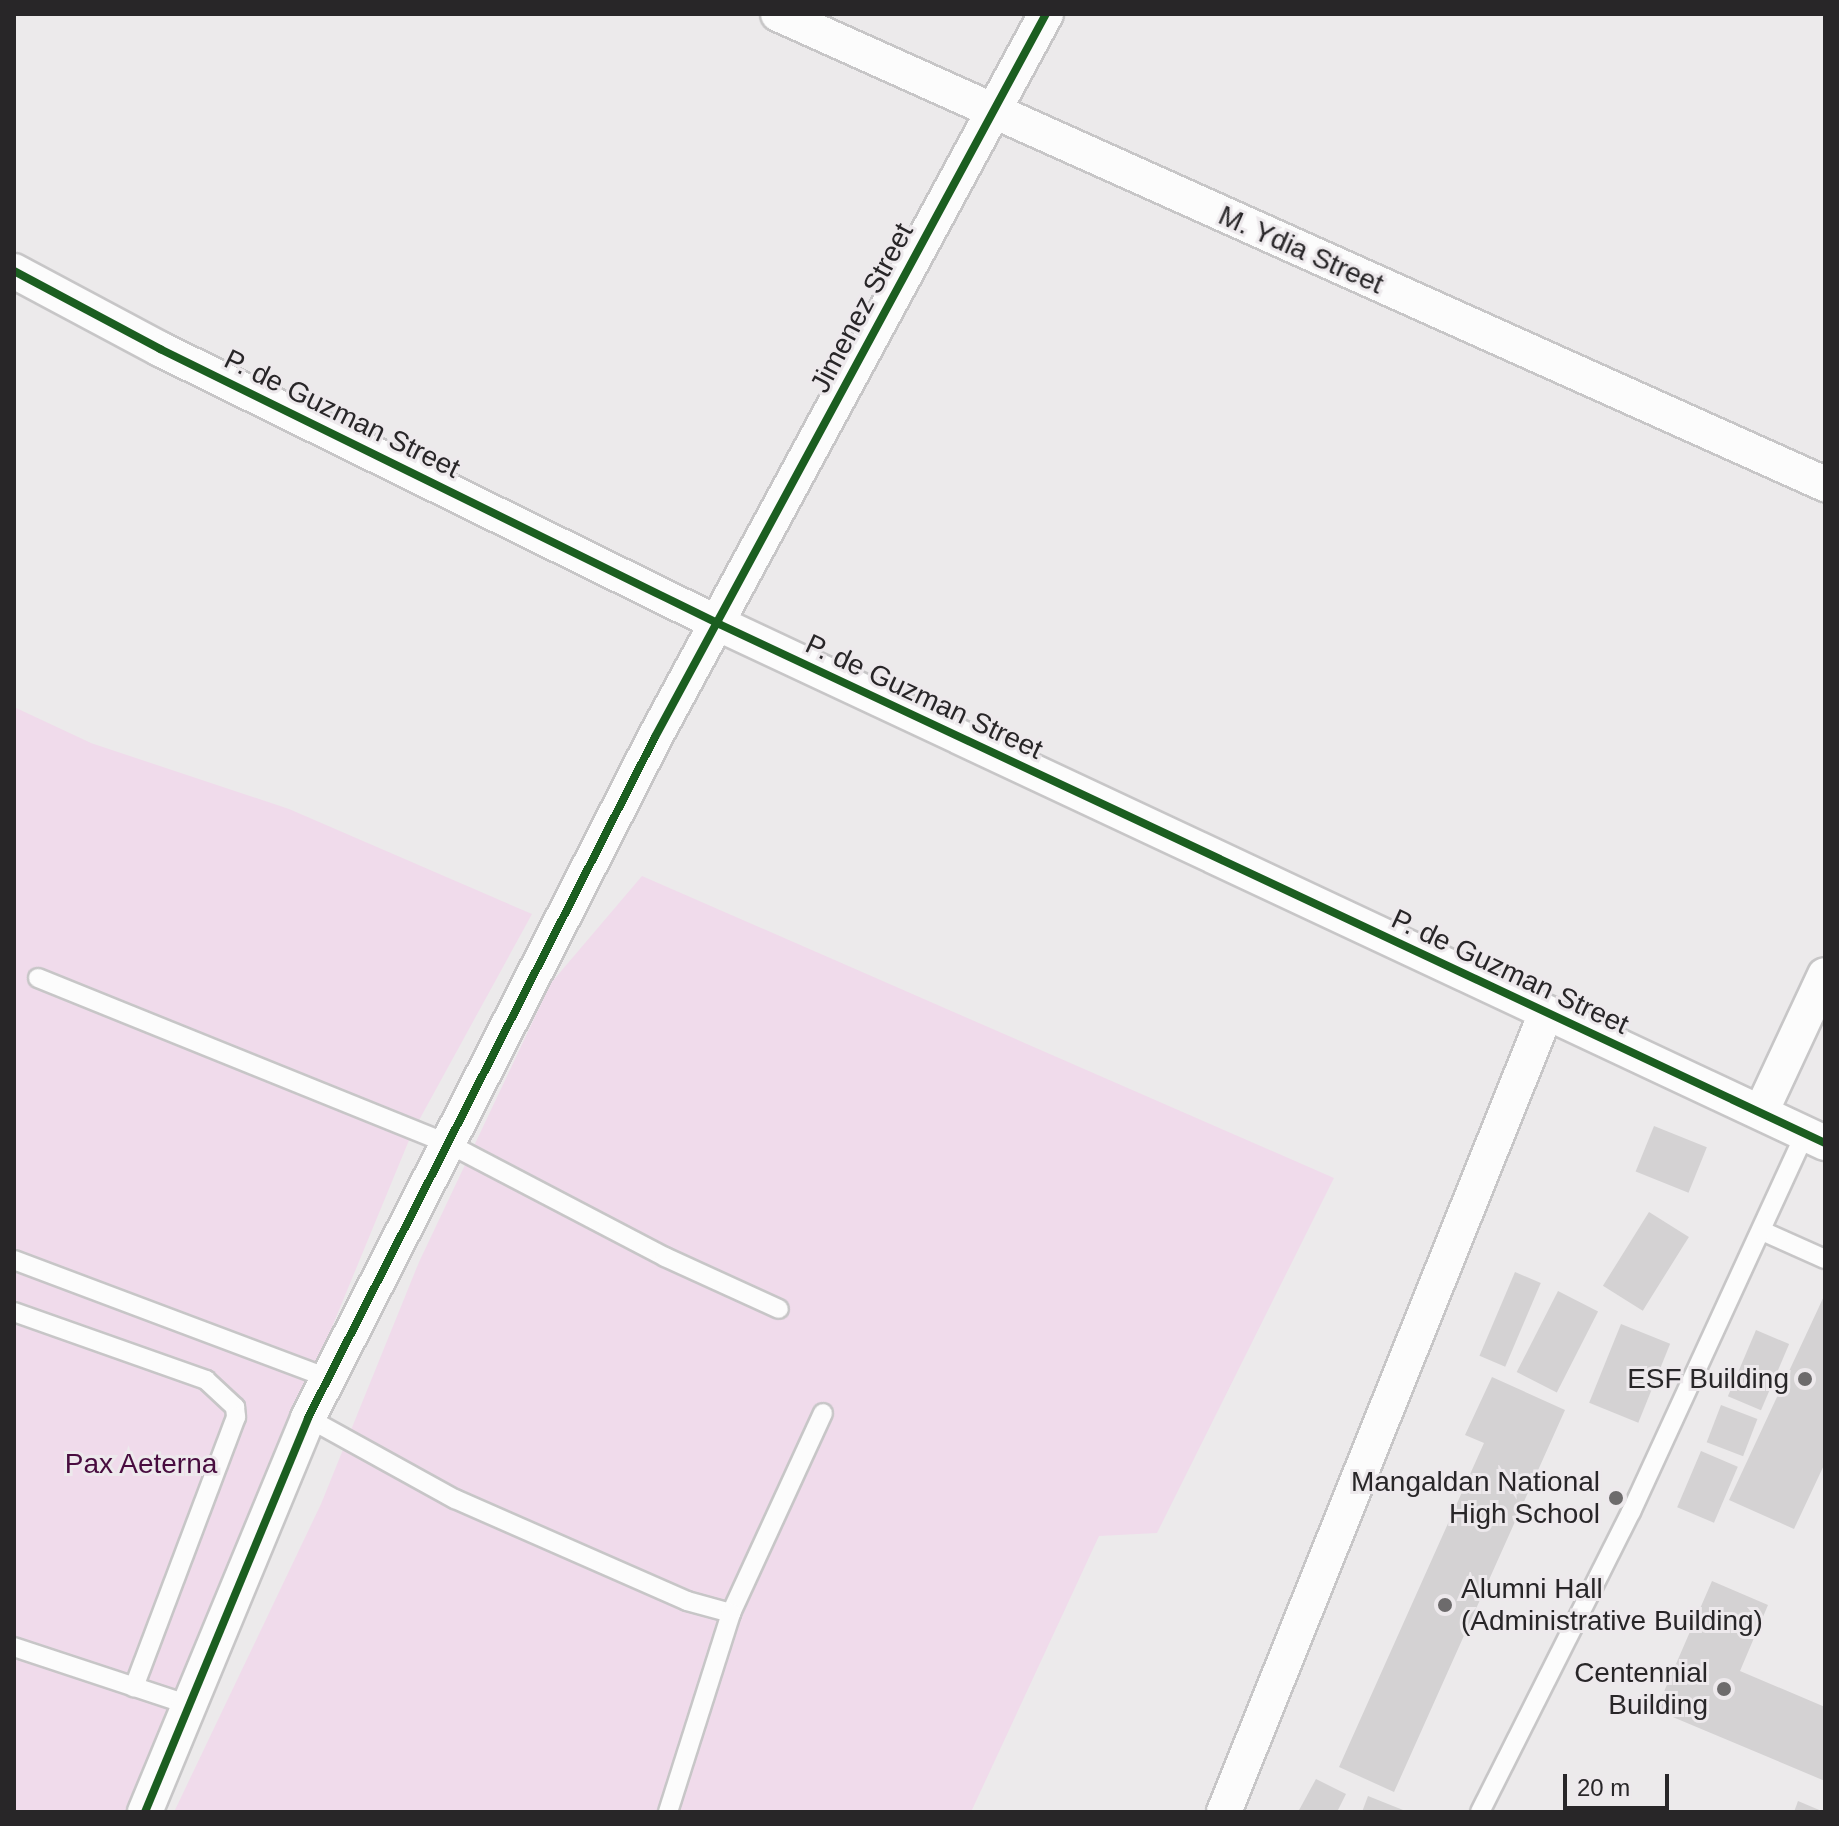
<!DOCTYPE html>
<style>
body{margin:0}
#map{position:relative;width:1839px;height:1826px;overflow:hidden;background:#eceaeb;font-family:Helvetica,sans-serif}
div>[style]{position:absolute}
.green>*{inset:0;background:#f0dbeb}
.building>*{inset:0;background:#d4d2d3;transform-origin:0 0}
.roads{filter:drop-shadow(2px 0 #c7c6c7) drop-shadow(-2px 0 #c7c6c7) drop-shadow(0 2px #c7c6c7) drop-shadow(0 -2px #c7c6c7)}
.lane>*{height:18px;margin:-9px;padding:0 9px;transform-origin:9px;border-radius:9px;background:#fcfcfc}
.street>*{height:34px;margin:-17px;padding:0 17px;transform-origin:17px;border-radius:17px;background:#fcfcfc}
.cycleway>*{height:8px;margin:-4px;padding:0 4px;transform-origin:4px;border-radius:4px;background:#1b5e20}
.dots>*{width:22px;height:22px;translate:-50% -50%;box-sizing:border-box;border:4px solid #ede9ec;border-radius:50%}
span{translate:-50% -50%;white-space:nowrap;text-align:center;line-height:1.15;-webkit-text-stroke:6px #ede9ec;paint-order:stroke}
.street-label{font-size:28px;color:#282628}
.poi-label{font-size:28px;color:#282628}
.right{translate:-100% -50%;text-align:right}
.left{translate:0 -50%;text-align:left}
.park-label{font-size:28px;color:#480c3f}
.frame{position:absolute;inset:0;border:16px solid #282628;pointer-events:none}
.scale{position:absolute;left:1563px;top:1774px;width:106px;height:36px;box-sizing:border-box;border:4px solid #282628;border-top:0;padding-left:10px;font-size:24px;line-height:28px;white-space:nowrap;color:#282628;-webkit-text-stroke:6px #ede9ec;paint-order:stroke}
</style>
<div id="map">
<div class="green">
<i style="clip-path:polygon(14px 707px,91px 743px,289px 809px,532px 914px,412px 1133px,132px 1812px,14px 1812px)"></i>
<i style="clip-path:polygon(642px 876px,1334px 1178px,1157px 1533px,1099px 1536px,971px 1812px,174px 1812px,321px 1504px,419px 1262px,551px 983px)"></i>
</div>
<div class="building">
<i style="left:1654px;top:1126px;width:57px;height:49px;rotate:22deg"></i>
<i style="left:1649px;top:1212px;width:47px;height:87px;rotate:32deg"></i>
<i style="left:1515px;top:1272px;width:28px;height:91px;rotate:23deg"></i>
<i style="left:1558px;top:1291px;width:45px;height:91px;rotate:27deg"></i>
<i style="clip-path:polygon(1825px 1294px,1825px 1463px,1794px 1529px,1729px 1500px)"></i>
<i style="left:1621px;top:1324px;width:53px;height:85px;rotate:22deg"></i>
<i style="left:1756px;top:1330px;width:36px;height:72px;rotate:23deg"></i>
<i style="clip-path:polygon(1492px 1377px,1565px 1410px,1394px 1792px,1339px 1767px,1484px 1443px,1465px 1435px)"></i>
<i style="left:1721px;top:1405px;width:39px;height:40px;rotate:21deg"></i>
<i style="left:1701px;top:1451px;width:40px;height:61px;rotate:23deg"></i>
<i style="clip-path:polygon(1712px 1581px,1768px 1605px,1740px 1671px,1825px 1707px,1825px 1781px,1656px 1710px)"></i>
<i style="clip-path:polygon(1316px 1779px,1346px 1794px,1337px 1812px,1298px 1812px)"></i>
<i style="clip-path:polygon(1368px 1796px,1408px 1812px,1362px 1812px)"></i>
<i style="clip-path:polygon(1798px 1801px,1824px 1812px,1794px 1812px)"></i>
</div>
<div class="roads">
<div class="lane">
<i style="left:38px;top:978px;width:441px;rotate:22deg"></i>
<i style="left:447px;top:1143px;width:246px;rotate:27.6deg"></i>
<i style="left:665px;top:1257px;width:125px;rotate:24.5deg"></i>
<i style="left:1762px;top:1231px;width:69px;rotate:24deg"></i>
<i style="left:14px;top:1260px;width:335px;rotate:20.6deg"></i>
<i style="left:14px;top:1312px;width:204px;rotate:19.5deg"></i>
<i style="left:206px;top:1380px;width:40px;rotate:43deg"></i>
<i style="left:235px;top:1407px;width:10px;rotate:84deg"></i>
<i style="left:236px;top:1417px;width:289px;rotate:110.7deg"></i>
<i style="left:308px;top:1418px;width:168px;rotate:28.9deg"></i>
<i style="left:455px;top:1499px;width:253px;rotate:23.7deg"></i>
<i style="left:687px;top:1601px;width:46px;rotate:15.3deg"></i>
<i style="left:731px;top:1613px;width:220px;rotate:-65.3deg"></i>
<i style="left:14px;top:1647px;width:184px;rotate:18.3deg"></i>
<i style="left:668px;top:1812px;width:209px;rotate:-72.4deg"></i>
<i style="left:1480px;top:1812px;width:336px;rotate:-63.3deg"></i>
<i style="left:1631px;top:1512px;width:416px;rotate:-65.3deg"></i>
</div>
<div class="street">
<i style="left:778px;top:14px;width:1148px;rotate:24.18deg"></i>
<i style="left:14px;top:271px;width:166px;rotate:28.1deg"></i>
<i style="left:160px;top:349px;width:623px;rotate:26.19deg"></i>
<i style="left:719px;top:624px;width:1222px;rotate:25.14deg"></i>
<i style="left:1761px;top:1112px;width:151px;rotate:-65deg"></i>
<i style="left:145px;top:1812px;width:426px;rotate:-67.5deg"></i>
<i style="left:308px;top:1418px;width:764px;rotate:-63deg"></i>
<i style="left:655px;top:737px;width:822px;rotate:-61.6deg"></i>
<i style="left:1224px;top:1812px;width:861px;rotate:-68.05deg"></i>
</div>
</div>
<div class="cycleway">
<i style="left:14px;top:271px;width:166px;rotate:28.1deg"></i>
<i style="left:160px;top:349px;width:623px;rotate:26.19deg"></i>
<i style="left:719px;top:624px;width:1222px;rotate:25.14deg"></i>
<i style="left:145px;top:1812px;width:426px;rotate:-67.5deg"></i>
<i style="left:308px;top:1418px;width:764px;rotate:-63deg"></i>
<i style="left:655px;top:737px;width:822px;rotate:-61.6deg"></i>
</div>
<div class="dots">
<i style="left:1805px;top:1379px;background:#6d6b6c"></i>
<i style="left:1616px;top:1498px;background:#6d6b6c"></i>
<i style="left:1445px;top:1605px;background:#6d6b6c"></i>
<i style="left:1724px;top:1689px;background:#6d6b6c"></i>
</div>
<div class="street-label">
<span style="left:1301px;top:250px;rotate:24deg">M. Ydia Street</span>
<span style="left:862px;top:308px;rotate:-62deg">Jimenez Street</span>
<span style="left:342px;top:414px;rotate:26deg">P. de Guzman Street</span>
<span style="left:924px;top:697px;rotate:25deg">P. de Guzman Street</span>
<span style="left:1510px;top:972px;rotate:25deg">P. de Guzman Street</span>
</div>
<div class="poi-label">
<span class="right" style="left:1789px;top:1379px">ESF Building</span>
<span class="right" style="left:1600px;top:1498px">Mangaldan National<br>High School</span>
<span class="left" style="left:1461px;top:1605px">Alumni Hall<br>(Administrative Building)</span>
<span class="right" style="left:1708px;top:1689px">Centennial<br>Building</span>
</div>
<div class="park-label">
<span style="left:141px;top:1464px">Pax Aeterna</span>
</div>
<div class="frame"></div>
<div class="scale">20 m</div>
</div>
